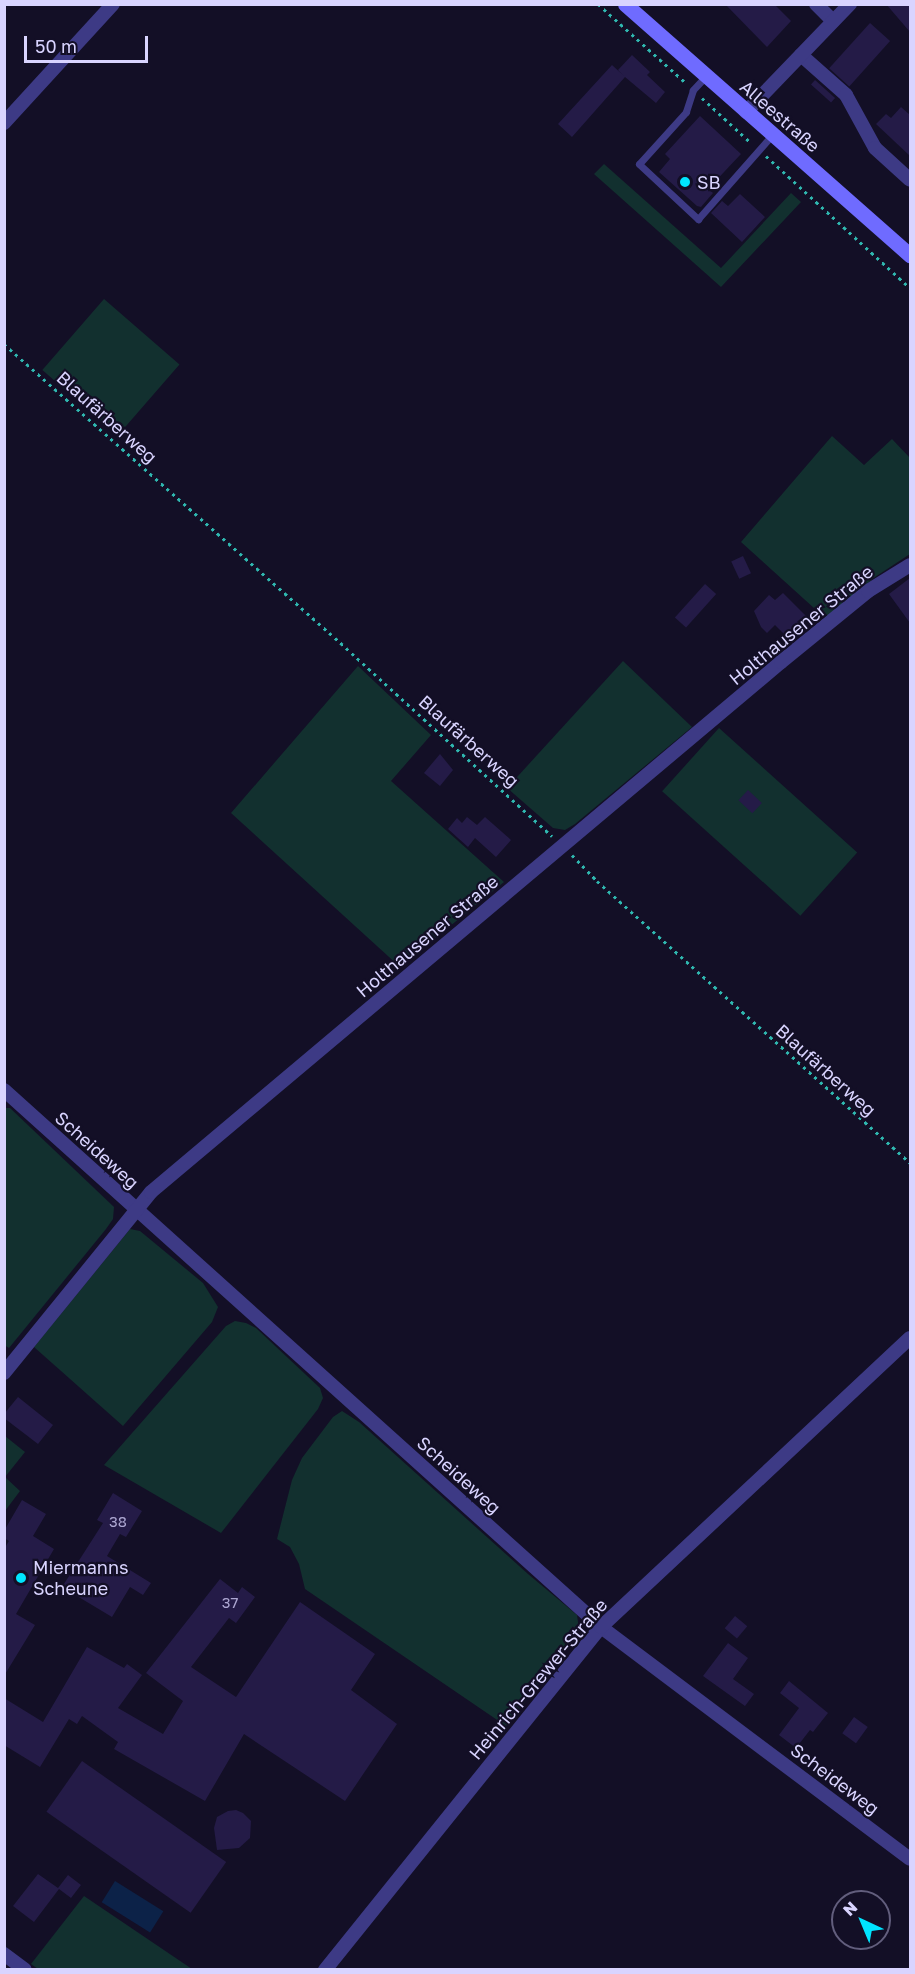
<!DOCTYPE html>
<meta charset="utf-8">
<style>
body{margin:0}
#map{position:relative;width:915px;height:1974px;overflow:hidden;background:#130f26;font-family:"Golos Text",sans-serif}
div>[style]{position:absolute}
.green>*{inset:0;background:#12302f;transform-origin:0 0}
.water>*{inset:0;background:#0c2248;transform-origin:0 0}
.building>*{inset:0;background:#241b47;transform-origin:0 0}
.path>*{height:3px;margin-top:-1.5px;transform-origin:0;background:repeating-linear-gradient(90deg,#2fb8b0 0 3px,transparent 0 7.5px)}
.service>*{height:7px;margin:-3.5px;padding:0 3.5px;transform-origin:3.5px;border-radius:3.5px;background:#3d3a85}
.minor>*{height:14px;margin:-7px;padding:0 7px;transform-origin:7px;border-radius:7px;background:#3d3a85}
.secondary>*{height:15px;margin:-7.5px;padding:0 7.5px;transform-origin:7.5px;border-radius:7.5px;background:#6f6bff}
.dots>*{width:16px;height:16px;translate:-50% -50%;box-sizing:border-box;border:3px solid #130f26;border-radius:50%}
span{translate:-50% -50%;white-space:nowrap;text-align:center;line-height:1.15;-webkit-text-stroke:4.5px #130f26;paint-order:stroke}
.number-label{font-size:15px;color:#aca6d1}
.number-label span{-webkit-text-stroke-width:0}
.street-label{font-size:18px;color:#d9d4ff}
.poi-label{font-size:18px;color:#d9d4ff}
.left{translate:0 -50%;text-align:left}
.frame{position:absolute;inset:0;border:6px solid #d9d4ff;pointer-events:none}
.north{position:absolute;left:831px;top:1890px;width:60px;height:60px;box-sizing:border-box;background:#130f26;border:2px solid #625e7d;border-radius:50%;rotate:316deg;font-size:16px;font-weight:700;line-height:24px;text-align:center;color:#d9d4ff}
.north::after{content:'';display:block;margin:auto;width:21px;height:27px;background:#00e5ff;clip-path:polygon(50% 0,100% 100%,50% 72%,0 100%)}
.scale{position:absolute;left:24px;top:36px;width:124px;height:27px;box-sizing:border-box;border:3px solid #d9d4ff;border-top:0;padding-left:8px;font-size:18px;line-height:21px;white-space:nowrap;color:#d9d4ff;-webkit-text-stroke:4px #130f26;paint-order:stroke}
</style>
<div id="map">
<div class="green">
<i style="clip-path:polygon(604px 164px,721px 268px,791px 193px,801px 202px,721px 287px,594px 174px)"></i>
<i style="left:104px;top:299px;width:100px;height:94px;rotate:41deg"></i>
<i style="clip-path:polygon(832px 436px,864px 465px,892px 439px,910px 458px,910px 554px,875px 577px,825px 618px,741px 542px)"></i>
<i style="clip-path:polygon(623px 661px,692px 727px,575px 824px,565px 830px,553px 828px,507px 788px)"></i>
<i style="clip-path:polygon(358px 666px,431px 735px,391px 781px,504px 882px,400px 967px,231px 813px)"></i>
<i style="left:719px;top:728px;width:186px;height:85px;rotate:42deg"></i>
<i style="clip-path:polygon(5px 1108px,10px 1108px,114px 1207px,113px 1219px,106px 1229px,9px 1348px,4px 1345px)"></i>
<i style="clip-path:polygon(130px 1229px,140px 1231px,203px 1283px,218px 1307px,212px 1322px,123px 1426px,34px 1347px)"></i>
<i style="clip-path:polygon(235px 1321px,246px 1323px,256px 1328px,320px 1388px,323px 1398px,318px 1409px,221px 1533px,104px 1465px,226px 1326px)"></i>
<i style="clip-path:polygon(342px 1411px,359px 1422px,528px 1574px,577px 1615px,579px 1629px,573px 1640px,506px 1726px,305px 1589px,299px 1564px,290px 1547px,277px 1539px,292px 1480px,302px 1458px,333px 1417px)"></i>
<i style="clip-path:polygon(5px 1436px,25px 1452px,5px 1477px,20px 1491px,5px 1511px)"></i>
<i style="clip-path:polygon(84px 1896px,192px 1969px,38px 1969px,31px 1964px)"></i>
</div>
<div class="water">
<i style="left:115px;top:1881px;width:57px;height:25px;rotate:32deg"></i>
</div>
<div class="building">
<i style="clip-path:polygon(725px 4px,774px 4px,791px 21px,767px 47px)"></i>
<i style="clip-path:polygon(886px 4px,910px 4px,910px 32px)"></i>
<i style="left:870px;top:23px;width:27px;height:61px;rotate:42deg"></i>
<i style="clip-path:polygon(632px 55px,650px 72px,647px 75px,665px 92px,656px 103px,625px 77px,572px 137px,558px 124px,612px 65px,624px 76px,618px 70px)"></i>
<i style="left:815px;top:80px;width:27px;height:6px;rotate:42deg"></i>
<i style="clip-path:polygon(901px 107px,910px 115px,910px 156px,876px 124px,886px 114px,891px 118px)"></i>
<i style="clip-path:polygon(700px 116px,741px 154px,708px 189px,713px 193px,701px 207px,697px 206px,659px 172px,670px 159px,665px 154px)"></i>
<i style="clip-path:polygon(740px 194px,765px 217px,742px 242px,711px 213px,722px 201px,728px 206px)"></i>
<i style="left:743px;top:556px;width:19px;height:13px;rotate:65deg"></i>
<i style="clip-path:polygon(910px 578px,910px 623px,889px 594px)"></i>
<i style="left:705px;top:584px;width:15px;height:45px;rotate:42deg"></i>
<i style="clip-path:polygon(783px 593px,809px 619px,789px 639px,775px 625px,767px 633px,761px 627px,754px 611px,769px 595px,775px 600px)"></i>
<i style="clip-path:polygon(440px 754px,453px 770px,440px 786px,424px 773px)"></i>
<i style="left:748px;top:790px;width:19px;height:14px;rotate:43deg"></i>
<i style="clip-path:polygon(467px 817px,477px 825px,485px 817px,511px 840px,496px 857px,475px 838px,468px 847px,448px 829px,457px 818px,462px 823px)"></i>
<i style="clip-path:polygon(18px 1397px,53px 1425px,38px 1444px,4px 1418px,4px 1414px)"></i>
<i style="clip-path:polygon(113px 1493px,142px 1511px,126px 1537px,120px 1534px,107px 1556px,151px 1583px,143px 1595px,130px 1587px,112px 1617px,62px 1587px,103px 1523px,97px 1520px)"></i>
<i style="clip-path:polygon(22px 1500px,46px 1514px,33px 1536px,54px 1549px,16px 1614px,35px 1625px,4px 1676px,4px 1549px,9px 1541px,4px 1538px,4px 1531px)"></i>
<i style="clip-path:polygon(220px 1579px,238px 1593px,242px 1587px,255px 1597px,236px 1623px,229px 1618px,191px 1667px,236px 1697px,300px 1602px,375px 1654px,351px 1690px,397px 1724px,345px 1801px,244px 1734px,205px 1801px,114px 1749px,118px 1742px,82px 1716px,77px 1724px,69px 1719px,40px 1767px,4px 1745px,4px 1698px,43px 1722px,87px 1647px,124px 1668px,127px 1664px,142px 1675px,118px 1708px,163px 1734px,183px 1701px,146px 1673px)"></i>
<i style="left:735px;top:1616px;width:16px;height:16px;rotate:40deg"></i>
<i style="clip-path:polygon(728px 1643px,748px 1658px,733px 1679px,754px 1694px,745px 1706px,703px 1676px)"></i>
<i style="clip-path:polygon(789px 1681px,828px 1713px,813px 1732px,810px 1730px,796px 1748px,779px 1735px,799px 1708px,780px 1693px)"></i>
<i style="left:854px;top:1717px;width:17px;height:20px;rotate:36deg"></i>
<i style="left:82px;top:1761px;width:176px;height:62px;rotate:35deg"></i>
<i style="clip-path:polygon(236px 1810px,243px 1813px,251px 1821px,250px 1838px,239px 1848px,217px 1850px,214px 1828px,217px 1817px,228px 1811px)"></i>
<i style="clip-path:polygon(38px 1874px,58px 1888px,68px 1875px,81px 1885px,71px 1898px,59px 1889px,34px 1922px,13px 1906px)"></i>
</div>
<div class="path">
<i style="left:598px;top:4px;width:118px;rotate:41.9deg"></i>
<i style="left:702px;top:98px;width:65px;rotate:42.5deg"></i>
<i style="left:766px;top:156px;width:195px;rotate:42.5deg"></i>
<i style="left:4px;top:344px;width:458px;rotate:41.6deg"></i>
<i style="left:346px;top:648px;width:279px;rotate:42.4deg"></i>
<i style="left:572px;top:855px;width:36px;rotate:46deg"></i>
<i style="left:597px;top:881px;width:421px;rotate:42deg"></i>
</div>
<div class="service">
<i style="left:705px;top:77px;width:18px;rotate:133deg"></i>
<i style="left:693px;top:90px;width:23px;rotate:108deg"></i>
<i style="left:686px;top:112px;width:70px;rotate:132.1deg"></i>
<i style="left:639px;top:164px;width:81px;rotate:43deg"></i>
<i style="left:698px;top:219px;width:112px;rotate:-48.6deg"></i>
</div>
<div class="minor">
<i style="left:816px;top:4px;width:24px;rotate:45deg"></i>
<i style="left:801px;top:55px;width:60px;rotate:41.6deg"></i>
<i style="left:846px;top:95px;width:60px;rotate:61.3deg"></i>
<i style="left:875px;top:148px;width:47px;rotate:42.4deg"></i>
<i style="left:746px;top:112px;width:150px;rotate:-46.1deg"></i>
<i style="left:4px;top:123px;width:161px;rotate:-47.5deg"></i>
<i style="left:4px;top:1090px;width:803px;rotate:41.97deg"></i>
<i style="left:601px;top:1627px;width:386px;rotate:36.9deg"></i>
<i style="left:4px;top:1373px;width:233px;rotate:-50.9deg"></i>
<i style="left:151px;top:1192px;width:823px;rotate:-40.07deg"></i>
<i style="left:781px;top:662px;width:112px;rotate:-39.2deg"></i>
<i style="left:868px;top:591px;width:49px;rotate:-31.8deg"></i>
<i style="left:4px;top:1954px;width:26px;rotate:37deg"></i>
<i style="left:325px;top:1970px;width:440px;rotate:-51.2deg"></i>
<i style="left:601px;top:1627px;width:423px;rotate:-43.1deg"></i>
</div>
<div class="secondary">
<i style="left:625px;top:4px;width:380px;rotate:41.4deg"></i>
</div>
<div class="dots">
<i style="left:685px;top:182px;background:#00e5ff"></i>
<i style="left:21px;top:1578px;background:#00e5ff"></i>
</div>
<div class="number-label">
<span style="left:118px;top:1522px">38</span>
<span style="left:230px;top:1603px">37</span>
</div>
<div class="street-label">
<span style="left:780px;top:116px;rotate:41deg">Alleestraße</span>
<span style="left:107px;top:417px;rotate:42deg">Blaufärberweg</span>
<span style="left:801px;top:625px;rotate:-39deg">Holthausener Straße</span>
<span style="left:469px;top:741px;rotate:42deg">Blaufärberweg</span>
<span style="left:427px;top:936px;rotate:-40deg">Holthausener Straße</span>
<span style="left:826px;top:1070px;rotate:42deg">Blaufärberweg</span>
<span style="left:97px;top:1150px;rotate:42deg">Scheideweg</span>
<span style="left:459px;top:1475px;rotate:42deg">Scheideweg</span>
<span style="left:538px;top:1679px;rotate:-50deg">Heinrich-Grewer-Straße</span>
<span style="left:835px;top:1779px;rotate:37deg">Scheideweg</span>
</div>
<div class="poi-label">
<span class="left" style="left:697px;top:182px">SB</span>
<span class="left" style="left:33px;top:1578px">Miermanns<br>Scheune</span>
</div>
<div class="frame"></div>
<div class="north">N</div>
<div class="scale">50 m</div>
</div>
